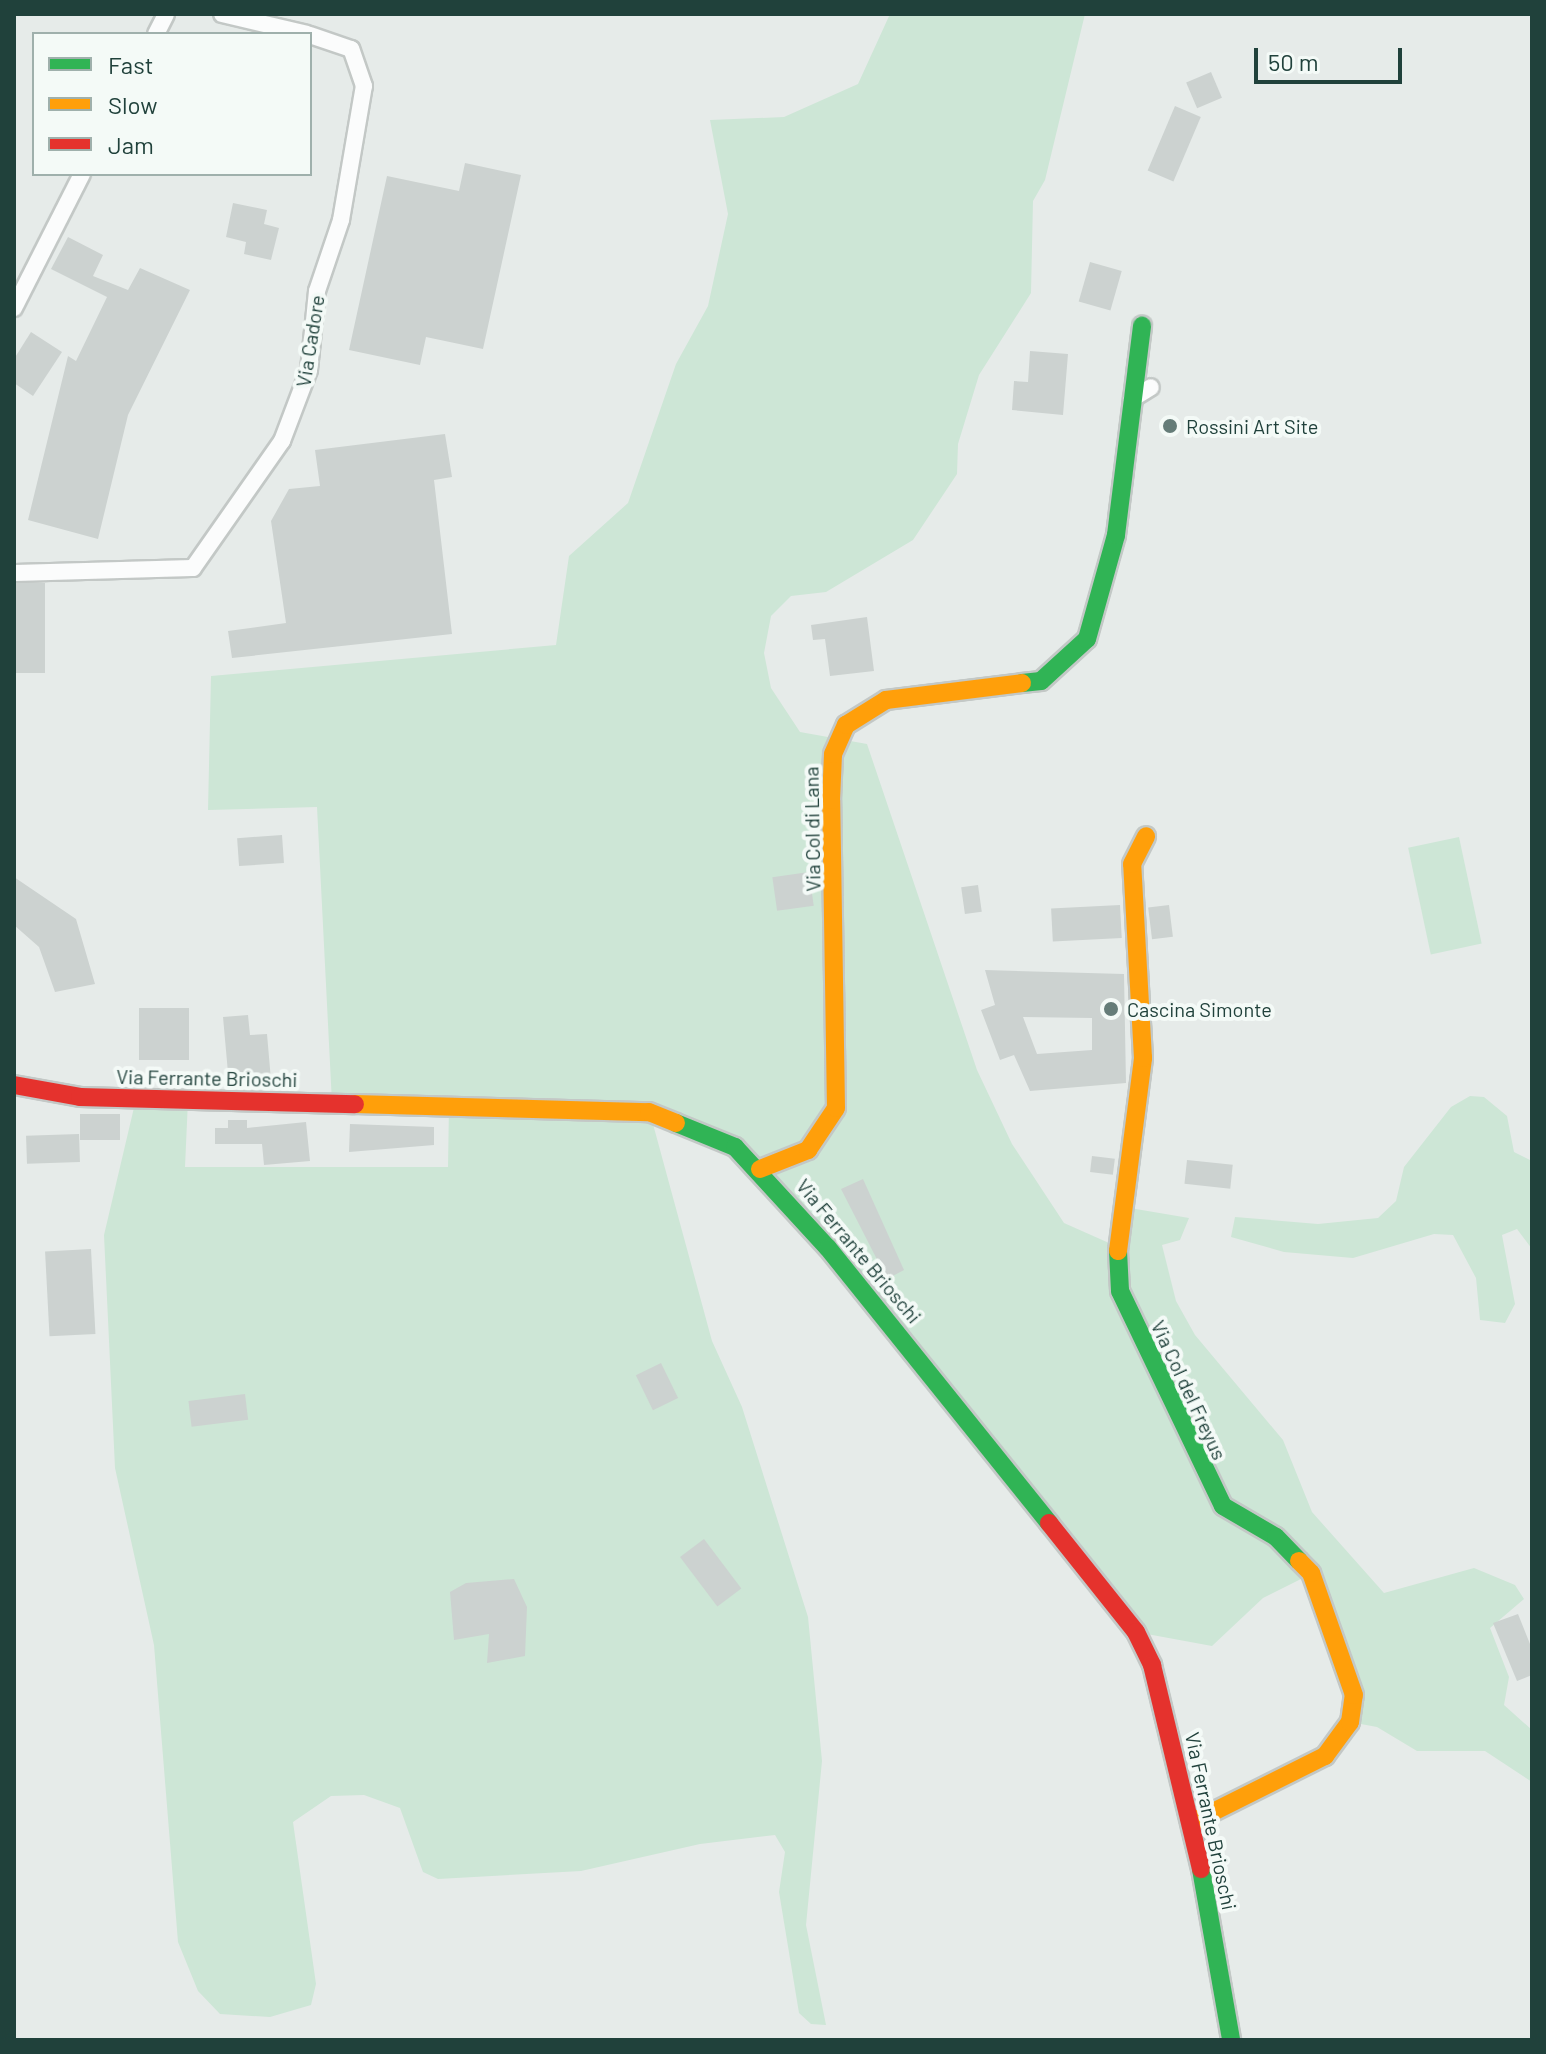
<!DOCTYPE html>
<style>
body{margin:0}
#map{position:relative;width:1546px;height:2054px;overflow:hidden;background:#e6ebe9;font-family:Barlow,sans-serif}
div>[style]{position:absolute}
.green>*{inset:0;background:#cde6d6;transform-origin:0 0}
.building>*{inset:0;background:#ccd2d0;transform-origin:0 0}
.roads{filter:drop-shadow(2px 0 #c3c8c6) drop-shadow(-2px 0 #c3c8c6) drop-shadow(0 2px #c3c8c6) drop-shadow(0 -2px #c3c8c6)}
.street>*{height:16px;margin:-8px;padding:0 8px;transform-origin:8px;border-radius:8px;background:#fbfcfc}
.fast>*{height:18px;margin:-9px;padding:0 9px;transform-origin:9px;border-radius:9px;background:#30b455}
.slow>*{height:18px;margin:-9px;padding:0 9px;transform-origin:9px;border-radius:9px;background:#ff9f0a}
.jam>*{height:18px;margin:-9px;padding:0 9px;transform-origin:9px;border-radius:9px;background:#e5322d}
.dots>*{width:22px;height:22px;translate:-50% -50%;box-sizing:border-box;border:4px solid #f4faf7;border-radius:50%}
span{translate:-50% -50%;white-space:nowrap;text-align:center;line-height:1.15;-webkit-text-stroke:8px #f4faf7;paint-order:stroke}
.street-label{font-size:20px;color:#20413b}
.poi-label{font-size:20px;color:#20413b}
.left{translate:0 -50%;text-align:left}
.frame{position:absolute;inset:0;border:16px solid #20413b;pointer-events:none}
.legend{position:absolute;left:32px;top:32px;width:280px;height:144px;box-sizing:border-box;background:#f4faf7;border:2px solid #9fb0ac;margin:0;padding:10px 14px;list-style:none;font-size:24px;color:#20413b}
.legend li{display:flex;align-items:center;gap:16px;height:40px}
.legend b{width:40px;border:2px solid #9fb0ac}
.scale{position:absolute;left:1254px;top:48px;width:148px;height:36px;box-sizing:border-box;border:4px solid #20413b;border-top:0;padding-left:10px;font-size:24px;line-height:28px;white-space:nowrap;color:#20413b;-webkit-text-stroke:6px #f4faf7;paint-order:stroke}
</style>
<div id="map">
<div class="green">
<i style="clip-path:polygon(890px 14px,1085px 14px,1045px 180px,1033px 201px,1031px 293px,979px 375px,958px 444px,957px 474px,913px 540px,826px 592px,791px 596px,771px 616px,764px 653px,771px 688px,800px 732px,867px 744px,977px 1070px,1012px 1144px,1064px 1223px,1118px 1247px,1124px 1207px,1189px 1218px,1180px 1240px,1162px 1245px,1176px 1301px,1195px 1335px,1283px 1440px,1312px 1512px,1384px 1593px,1474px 1568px,1515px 1585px,1524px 1599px,1490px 1628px,1509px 1677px,1504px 1705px,1532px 1730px,1532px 1782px,1485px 1751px,1417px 1751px,1377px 1727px,1350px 1722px,1311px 1574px,1263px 1598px,1212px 1646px,1136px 1632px,760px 1169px,650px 1113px,712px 1341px,742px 1407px,808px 1617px,822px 1761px,806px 1925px,826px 2025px,811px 2024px,799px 2013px,779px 1892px,785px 1852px,775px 1835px,700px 1844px,581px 1871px,438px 1879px,423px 1872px,400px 1808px,364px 1795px,331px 1796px,293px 1822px,316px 1984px,311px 2005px,270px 2017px,220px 2014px,198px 1991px,178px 1942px,154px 1645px,115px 1468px,104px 1235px,136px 1099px,188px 1100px,185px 1167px,448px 1167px,449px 1105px,332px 1103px,317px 807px,208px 810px,211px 676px,556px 645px,569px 556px,628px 503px,676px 364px,708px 306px,728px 214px,710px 120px,784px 117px,858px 84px)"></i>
<i style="left:1459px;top:837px;width:109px;height:52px;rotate:78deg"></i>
<i style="clip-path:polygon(1470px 1096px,1484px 1097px,1507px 1116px,1514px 1152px,1532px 1161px,1532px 1249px,1517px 1229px,1502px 1235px,1515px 1304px,1505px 1323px,1480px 1320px,1476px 1278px,1453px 1235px,1434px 1234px,1353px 1258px,1284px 1252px,1231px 1237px,1235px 1217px,1318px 1224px,1378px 1218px,1396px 1201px,1404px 1167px,1451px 1107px)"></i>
</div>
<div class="building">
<i style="left:1211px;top:72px;width:28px;height:27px;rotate:67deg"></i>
<i style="left:1175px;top:106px;width:28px;height:70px;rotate:23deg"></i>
<i style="clip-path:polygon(465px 163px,521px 175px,483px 349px,426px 337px,420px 365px,349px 350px,387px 176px,459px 191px)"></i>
<i style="clip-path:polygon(233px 203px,267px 210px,264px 224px,279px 228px,271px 260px,244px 254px,246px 242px,226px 237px)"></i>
<i style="clip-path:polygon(68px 237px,103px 255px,93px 276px,128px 290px,140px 268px,190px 290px,128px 415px,98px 539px,28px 520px,68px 356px,76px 361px,107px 297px,51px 269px)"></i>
<i style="left:1090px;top:262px;width:33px;height:41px;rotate:16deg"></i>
<i style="clip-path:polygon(31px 332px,62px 352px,33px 396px,14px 383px,14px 359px)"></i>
<i style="clip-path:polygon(1030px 351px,1068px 354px,1063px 415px,1012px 410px,1014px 381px,1028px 382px)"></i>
<i style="clip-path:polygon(445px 434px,452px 477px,434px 480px,452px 634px,232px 658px,228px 631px,286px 623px,271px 521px,289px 489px,320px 486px,315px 450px)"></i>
<i style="left:45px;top:583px;width:90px;height:31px;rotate:90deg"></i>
<i style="clip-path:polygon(867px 617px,874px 671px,830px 676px,825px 639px,813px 640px,811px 625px)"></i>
<i style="left:282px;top:835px;width:28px;height:45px;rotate:86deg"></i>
<i style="left:809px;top:872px;width:34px;height:37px;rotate:82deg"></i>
<i style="clip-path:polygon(14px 877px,76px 919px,95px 984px,55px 992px,39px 947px,14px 925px)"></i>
<i style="left:978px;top:885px;width:27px;height:17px;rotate:82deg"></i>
<i style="left:1120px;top:905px;width:33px;height:69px;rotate:87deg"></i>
<i style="left:1169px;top:905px;width:32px;height:21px;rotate:83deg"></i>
<i style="clip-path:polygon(evenodd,985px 970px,1124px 974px,1126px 1083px,1030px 1091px,1014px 1055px,1000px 1060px,981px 1010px,995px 1005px,985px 970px,1023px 1017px,1092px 1018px,1092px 1050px,1037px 1054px,1023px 1017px)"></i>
<i style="left:139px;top:1008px;width:50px;height:52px"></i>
<i style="clip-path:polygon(248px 1015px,250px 1035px,267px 1034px,271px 1080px,229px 1084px,223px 1017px)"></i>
<i style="left:80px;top:1114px;width:40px;height:26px"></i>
<i style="clip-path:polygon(228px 1120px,247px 1120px,247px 1128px,306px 1122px,310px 1161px,264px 1165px,262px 1144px,215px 1144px,215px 1128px,228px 1128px)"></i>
<i style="clip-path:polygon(350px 1124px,434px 1127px,434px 1145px,349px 1152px)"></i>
<i style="left:79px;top:1134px;width:28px;height:53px;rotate:88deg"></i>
<i style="left:1092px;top:1156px;width:23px;height:16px;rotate:7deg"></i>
<i style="left:1187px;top:1160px;width:46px;height:24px;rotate:6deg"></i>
<i style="clip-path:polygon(863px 1179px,904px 1270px,887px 1279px,841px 1189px)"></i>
<i style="left:91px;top:1249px;width:85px;height:46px;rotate:87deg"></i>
<i style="left:661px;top:1363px;width:39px;height:28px;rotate:64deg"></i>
<i style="left:245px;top:1394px;width:26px;height:57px;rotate:83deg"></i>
<i style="left:704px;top:1539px;width:62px;height:30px;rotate:53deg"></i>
<i style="clip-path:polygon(514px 1579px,527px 1607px,525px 1656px,487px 1663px,489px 1634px,454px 1640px,450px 1592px,466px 1583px)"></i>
<i style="clip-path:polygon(1518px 1614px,1532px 1649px,1532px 1675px,1517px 1681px,1493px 1623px)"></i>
</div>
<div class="roads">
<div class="street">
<i style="left:222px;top:14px;width:87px;rotate:13.2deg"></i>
<i style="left:156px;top:34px;width:22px;rotate:-63deg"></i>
<i style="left:14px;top:308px;width:150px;rotate:-63.1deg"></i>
<i style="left:1132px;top:399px;width:22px;rotate:-32deg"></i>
<i style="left:14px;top:573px;width:179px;rotate:-1.6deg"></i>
<i style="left:193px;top:568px;width:155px;rotate:-55deg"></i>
<i style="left:282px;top:441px;width:76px;rotate:-69.2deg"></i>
<i style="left:309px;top:370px;width:79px;rotate:-84.2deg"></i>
<i style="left:317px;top:291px;width:75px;rotate:-71.3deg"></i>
<i style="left:341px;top:220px;width:136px;rotate:-80.3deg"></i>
<i style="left:364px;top:86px;width:39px;rotate:-109deg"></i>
<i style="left:351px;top:49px;width:43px;rotate:-161.1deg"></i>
</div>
<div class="fast">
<i style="left:1022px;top:683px;width:19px;rotate:-6deg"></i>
<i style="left:1041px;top:681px;width:62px;rotate:-42.4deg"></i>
<i style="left:1087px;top:639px;width:108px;rotate:-74.4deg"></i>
<i style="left:1116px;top:535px;width:211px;rotate:-82.9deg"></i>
<i style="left:676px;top:1123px;width:64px;rotate:22.1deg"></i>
<i style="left:735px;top:1147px;width:137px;rotate:47.4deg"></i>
<i style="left:828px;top:1248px;width:353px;rotate:51.2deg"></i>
<i style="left:1118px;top:1251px;width:40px;rotate:87.1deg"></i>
<i style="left:1120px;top:1291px;width:238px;rotate:64.4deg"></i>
<i style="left:1223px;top:1506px;width:61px;rotate:30.3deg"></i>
<i style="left:1276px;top:1537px;width:33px;rotate:46deg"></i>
<i style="left:1201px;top:1869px;width:174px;rotate:80deg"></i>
</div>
<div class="slow">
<i style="left:355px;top:1104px;width:294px;rotate:1.6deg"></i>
<i style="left:649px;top:1112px;width:29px;rotate:22deg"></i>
<i style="left:760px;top:1169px;width:52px;rotate:-21.6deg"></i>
<i style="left:808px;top:1150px;width:50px;rotate:-56.3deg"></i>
<i style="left:836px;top:1108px;width:308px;rotate:-90.9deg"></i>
<i style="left:831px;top:800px;width:46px;rotate:-87.5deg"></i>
<i style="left:833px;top:754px;width:32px;rotate:-66deg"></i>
<i style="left:846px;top:725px;width:47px;rotate:-32deg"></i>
<i style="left:886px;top:700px;width:137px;rotate:-7.1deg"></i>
<i style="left:1118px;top:1251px;width:195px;rotate:-82.6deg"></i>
<i style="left:1143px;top:1058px;width:194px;rotate:-93.2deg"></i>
<i style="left:1132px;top:864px;width:31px;rotate:-63deg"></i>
<i style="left:1193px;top:1822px;width:148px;rotate:-26.6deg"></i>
<i style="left:1325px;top:1756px;width:42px;rotate:-53.7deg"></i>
<i style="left:1350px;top:1722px;width:27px;rotate:-82deg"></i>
<i style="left:1354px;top:1695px;width:129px;rotate:-109.4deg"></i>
<i style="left:1311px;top:1573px;width:17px;rotate:-135deg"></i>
</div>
<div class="jam">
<i style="left:14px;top:1085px;width:67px;rotate:10.3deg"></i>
<i style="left:80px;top:1097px;width:275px;rotate:1.5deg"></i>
<i style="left:1049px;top:1523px;width:139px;rotate:51.4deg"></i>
<i style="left:1136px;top:1632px;width:37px;rotate:64deg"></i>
<i style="left:1152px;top:1665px;width:210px;rotate:76.5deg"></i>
</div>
</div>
<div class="dots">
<i style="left:1170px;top:426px;background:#657c78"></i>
<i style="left:1111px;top:1009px;background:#657c78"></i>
</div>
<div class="street-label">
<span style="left:310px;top:341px;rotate:-81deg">Via Cadore</span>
<span style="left:812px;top:829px;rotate:-91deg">Via Col di Lana</span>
<span style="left:207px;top:1078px;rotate:1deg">Via Ferrante Brioschi</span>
<span style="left:859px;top:1251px;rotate:50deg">Via Ferrante Brioschi</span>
<span style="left:1189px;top:1390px;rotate:65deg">Via Col del Freyus</span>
<span style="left:1211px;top:1821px;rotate:78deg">Via Ferrante Brioschi</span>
</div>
<div class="poi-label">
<span class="left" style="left:1186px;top:426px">Rossini Art Site</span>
<span class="left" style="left:1127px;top:1009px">Cascina Simonte</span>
</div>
<div class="frame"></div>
<ul class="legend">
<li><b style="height:10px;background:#30b455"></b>Fast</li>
<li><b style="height:10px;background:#ff9f0a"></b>Slow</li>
<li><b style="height:10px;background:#e5322d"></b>Jam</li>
</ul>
<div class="scale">50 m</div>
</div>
